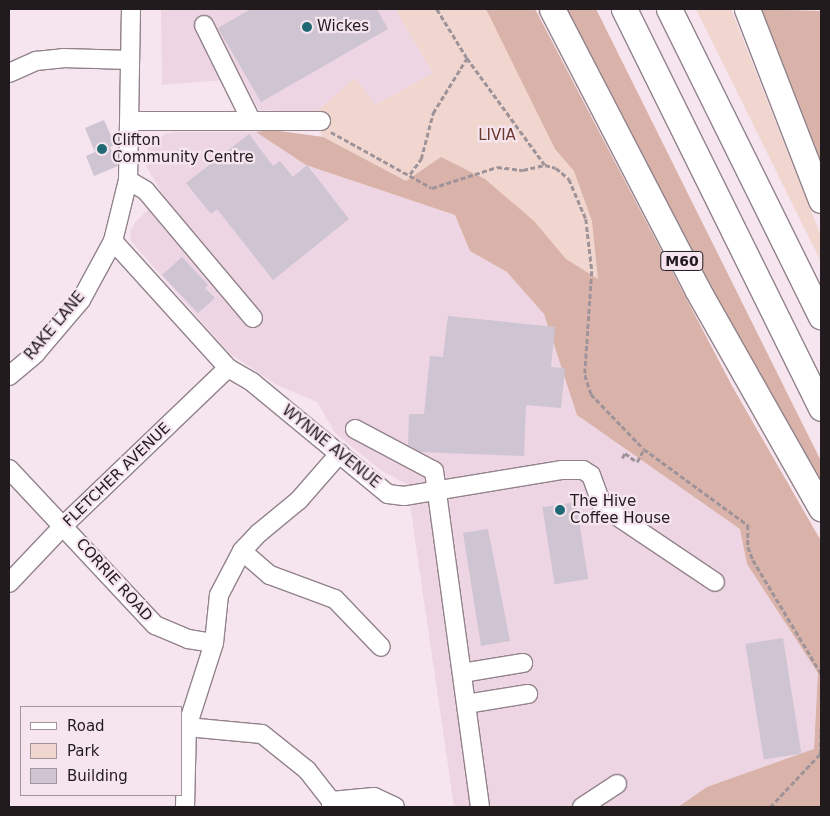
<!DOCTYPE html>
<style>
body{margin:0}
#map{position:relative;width:830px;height:816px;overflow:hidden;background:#f6e5ef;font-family:"DejaVu Sans",sans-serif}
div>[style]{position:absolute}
.built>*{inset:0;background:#edd5e3}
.green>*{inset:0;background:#f0d6cf}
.forest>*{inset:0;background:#d9b3a9}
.building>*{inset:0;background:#cec4d2;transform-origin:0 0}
.path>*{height:2.5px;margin-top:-1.25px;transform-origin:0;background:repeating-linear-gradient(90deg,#9f939a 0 5px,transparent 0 7.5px)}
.roads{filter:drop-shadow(1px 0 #92838b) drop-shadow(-1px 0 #92838b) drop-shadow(0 1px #92838b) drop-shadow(0 -1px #92838b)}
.minor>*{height:18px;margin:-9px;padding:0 9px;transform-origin:9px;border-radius:9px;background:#fff}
.highway>*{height:25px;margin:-12.5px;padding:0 12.5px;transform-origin:12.5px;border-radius:12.5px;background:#fff}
.dots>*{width:14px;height:14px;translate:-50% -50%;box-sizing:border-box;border:2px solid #f6e5ef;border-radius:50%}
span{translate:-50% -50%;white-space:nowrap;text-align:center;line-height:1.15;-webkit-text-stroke:4.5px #f6e5ef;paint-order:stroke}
.shield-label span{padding:1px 4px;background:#f6e5ef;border:1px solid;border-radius:4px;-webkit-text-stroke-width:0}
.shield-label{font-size:14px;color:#211b1e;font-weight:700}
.poi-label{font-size:15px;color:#211b1e}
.left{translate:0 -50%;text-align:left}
.park-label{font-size:15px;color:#6d3a2d}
.street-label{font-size:15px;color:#211b1e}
.frame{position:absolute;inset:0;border:10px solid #211b1e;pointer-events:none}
.legend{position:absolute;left:20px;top:706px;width:162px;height:90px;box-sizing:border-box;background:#f6e5ef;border:1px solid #a1949b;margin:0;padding:6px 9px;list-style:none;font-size:15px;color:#211b1e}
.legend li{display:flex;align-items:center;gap:10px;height:25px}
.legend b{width:25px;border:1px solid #a1949b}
</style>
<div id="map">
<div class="built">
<i style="clip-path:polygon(161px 9px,395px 9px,433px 73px,375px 105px,315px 113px,259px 110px,239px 73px,223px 80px,162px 85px)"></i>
<i style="clip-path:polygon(178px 132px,256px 132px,306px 165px,455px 215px,470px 251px,507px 272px,544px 314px,577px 415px,740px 529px,747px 564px,818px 673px,814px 750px,755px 791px,707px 787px,678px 807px,454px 807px,407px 484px,382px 471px,335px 433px,317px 402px,277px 385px,229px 353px,131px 241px,130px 232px,135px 222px,164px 196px,146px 166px,148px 148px,164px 134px)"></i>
</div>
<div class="green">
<i style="clip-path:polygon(395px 9px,535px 9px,732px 386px,821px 541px,821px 807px,678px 807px,707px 787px,814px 749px,818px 673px,747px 564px,740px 529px,577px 415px,544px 314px,507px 272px,470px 251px,455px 215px,307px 165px,272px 130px,322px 137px,315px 113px,355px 78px,375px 105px,433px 73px)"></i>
<i style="clip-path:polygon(696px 9px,731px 9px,821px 236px,821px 262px)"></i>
</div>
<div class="forest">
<i style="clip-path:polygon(486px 9px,535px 9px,732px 386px,821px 541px,821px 807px,678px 807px,707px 787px,814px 749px,818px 673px,747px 564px,740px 529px,577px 415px,544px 314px,507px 272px,470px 251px,455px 215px,306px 165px,256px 132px,272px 130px,323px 137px,406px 181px,441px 157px,485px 179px,534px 221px,566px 259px,598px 279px,592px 221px,574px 171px,555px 149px)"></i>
<i style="clip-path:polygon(564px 9px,596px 9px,821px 461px,821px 491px,669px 217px)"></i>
<i style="clip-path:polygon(758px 9px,821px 11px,821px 169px)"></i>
</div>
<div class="building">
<i style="clip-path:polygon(251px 9px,377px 9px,388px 29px,261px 102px,218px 28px)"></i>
<i style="clip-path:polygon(104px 120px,115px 145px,110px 147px,118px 166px,94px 176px,86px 156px,95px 152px,85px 128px)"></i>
<i style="clip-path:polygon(249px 134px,273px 166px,280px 161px,293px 177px,307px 165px,349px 219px,273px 280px,217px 209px,211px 214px,186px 183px)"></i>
<i style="clip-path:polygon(182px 257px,208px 285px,205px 288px,215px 298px,198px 313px,162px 275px)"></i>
<i style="clip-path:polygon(448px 316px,555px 327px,551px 367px,565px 368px,561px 408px,526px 405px,524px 456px,421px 452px,408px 445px,409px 414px,424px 414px,430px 356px,443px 357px)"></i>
<i style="left:576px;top:502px;width:78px;height:34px;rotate:81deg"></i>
<i style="clip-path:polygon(488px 529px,510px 641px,481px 646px,463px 533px)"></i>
<i style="left:783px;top:638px;width:117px;height:38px;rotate:81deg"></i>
</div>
<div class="path">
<i style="left:437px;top:9px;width:57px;rotate:58.5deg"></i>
<i style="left:467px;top:58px;width:132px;rotate:53.9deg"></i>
<i style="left:331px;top:132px;width:115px;rotate:29deg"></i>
<i style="left:432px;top:188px;width:68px;rotate:-17.9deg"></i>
<i style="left:497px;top:167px;width:26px;rotate:7deg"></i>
<i style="left:523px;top:170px;width:23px;rotate:-13deg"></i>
<i style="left:545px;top:165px;width:11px;rotate:15deg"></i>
<i style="left:556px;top:168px;width:17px;rotate:40deg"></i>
<i style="left:569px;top:179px;width:43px;rotate:67deg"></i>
<i style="left:586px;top:219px;width:52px;rotate:83.4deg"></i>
<i style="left:592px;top:271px;width:104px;rotate:93.9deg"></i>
<i style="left:585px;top:375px;width:20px;rotate:72deg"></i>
<i style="left:591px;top:394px;width:76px;rotate:46.1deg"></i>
<i style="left:644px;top:449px;width:129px;rotate:36.2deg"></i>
<i style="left:748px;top:525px;width:22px;rotate:90deg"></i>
<i style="left:748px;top:547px;width:14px;rotate:69deg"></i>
<i style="left:753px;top:560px;width:132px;rotate:59deg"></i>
<i style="left:410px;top:174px;width:19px;rotate:-54deg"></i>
<i style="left:421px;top:159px;width:48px;rotate:-75.4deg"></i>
<i style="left:433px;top:113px;width:65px;rotate:-58.3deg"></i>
<i style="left:622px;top:458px;width:6px;rotate:-59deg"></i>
<i style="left:625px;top:453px;width:15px;rotate:37deg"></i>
<i style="left:637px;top:462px;width:15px;rotate:-62deg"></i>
<i style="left:770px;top:807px;width:73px;rotate:-46.7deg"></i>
<i style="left:820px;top:754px;width:26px;rotate:-88deg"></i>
</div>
<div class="roads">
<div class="minor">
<i style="left:204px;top:25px;width:106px;rotate:63.7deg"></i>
<i style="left:9px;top:73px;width:30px;rotate:-24deg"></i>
<i style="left:36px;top:61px;width:27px;rotate:-6deg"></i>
<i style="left:63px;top:58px;width:67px;rotate:1.7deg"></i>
<i style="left:131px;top:121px;width:190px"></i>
<i style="left:128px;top:180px;width:21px;rotate:31deg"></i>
<i style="left:146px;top:191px;width:166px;rotate:49.9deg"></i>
<i style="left:113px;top:241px;width:171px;rotate:47.8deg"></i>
<i style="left:228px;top:368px;width:28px;rotate:30deg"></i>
<i style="left:252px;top:382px;width:176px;rotate:39.5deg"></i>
<i style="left:388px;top:494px;width:16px;rotate:7deg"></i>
<i style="left:404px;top:496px;width:159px;rotate:-9.4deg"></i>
<i style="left:561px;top:470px;width:22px"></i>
<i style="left:583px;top:470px;width:9px;rotate:32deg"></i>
<i style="left:591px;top:475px;width:33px;rotate:70deg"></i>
<i style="left:602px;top:506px;width:136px;rotate:33.9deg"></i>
<i style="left:9px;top:376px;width:35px;rotate:-40deg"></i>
<i style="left:36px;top:353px;width:70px;rotate:-49.7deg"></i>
<i style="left:81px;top:300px;width:67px;rotate:-61.5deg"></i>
<i style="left:113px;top:241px;width:63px;rotate:-76.2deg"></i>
<i style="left:128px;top:180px;width:171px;rotate:-89deg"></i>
<i style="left:355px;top:429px;width:89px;rotate:28deg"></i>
<i style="left:434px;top:471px;width:339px;rotate:82.2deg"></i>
<i style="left:9px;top:469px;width:214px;rotate:46.9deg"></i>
<i style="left:155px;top:625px;width:36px;rotate:23deg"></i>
<i style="left:188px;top:639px;width:26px;rotate:9deg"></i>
<i style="left:242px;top:551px;width:37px;rotate:41deg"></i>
<i style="left:270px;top:575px;width:69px;rotate:20.3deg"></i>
<i style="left:335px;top:599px;width:66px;rotate:46.2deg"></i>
<i style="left:9px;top:583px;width:80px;rotate:-46.5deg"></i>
<i style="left:64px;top:525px;width:227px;rotate:-43.8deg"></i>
<i style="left:462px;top:673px;width:62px;rotate:-9.3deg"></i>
<i style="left:466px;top:704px;width:63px;rotate:-9.2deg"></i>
<i style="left:187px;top:727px;width:75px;rotate:5.3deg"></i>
<i style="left:262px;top:734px;width:58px;rotate:38.7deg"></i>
<i style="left:307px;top:770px;width:39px;rotate:52deg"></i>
<i style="left:331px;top:801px;width:6px;rotate:90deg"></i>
<i style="left:331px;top:801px;width:43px;rotate:-5.3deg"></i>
<i style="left:374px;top:797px;width:23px;rotate:25deg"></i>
<i style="left:185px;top:807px;width:80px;rotate:-88.6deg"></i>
<i style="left:187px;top:727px;width:88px;rotate:-72.2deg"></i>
<i style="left:214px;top:643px;width:48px;rotate:-84.1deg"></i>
<i style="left:219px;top:595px;width:50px;rotate:-62.4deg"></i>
<i style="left:242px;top:551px;width:25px;rotate:-47deg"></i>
<i style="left:259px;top:533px;width:52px;rotate:-39.5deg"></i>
<i style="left:299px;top:500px;width:62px;rotate:-48.9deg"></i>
<i style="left:582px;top:807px;width:42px;rotate:-33.3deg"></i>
</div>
<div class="highway">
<i style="left:552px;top:9px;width:315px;rotate:62.6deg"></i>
<i style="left:697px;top:289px;width:252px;rotate:60.5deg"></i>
<i style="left:624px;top:9px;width:445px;rotate:63.7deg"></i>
<i style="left:669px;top:9px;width:343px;rotate:63.7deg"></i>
<i style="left:747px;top:9px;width:205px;rotate:68.8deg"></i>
</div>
</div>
<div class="dots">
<i style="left:307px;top:27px;background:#1e6973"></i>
<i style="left:102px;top:149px;background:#1e6973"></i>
<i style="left:560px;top:510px;background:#1e6973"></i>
</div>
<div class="shield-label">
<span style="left:682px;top:261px">M60</span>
</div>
<div class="poi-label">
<span class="left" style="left:317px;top:27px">Wickes</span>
<span class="left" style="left:112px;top:149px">Clifton<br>Community Centre</span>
<span class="left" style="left:570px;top:510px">The Hive<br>Coffee House</span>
</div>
<div class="park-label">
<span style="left:497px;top:136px">LIVIA</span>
</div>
<div class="street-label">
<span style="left:55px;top:326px;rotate:-50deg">RAKE LANE</span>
<span style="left:331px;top:447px;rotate:39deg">WYNNE AVENUE</span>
<span style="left:117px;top:475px;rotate:-44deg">FLETCHER AVENUE</span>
<span style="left:114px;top:580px;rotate:48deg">CORRIE ROAD</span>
</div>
<div class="frame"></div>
<ul class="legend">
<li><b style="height:6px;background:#fff"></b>Road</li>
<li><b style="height:14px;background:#f0d6cf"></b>Park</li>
<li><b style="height:14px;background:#cec4d2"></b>Building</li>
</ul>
</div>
